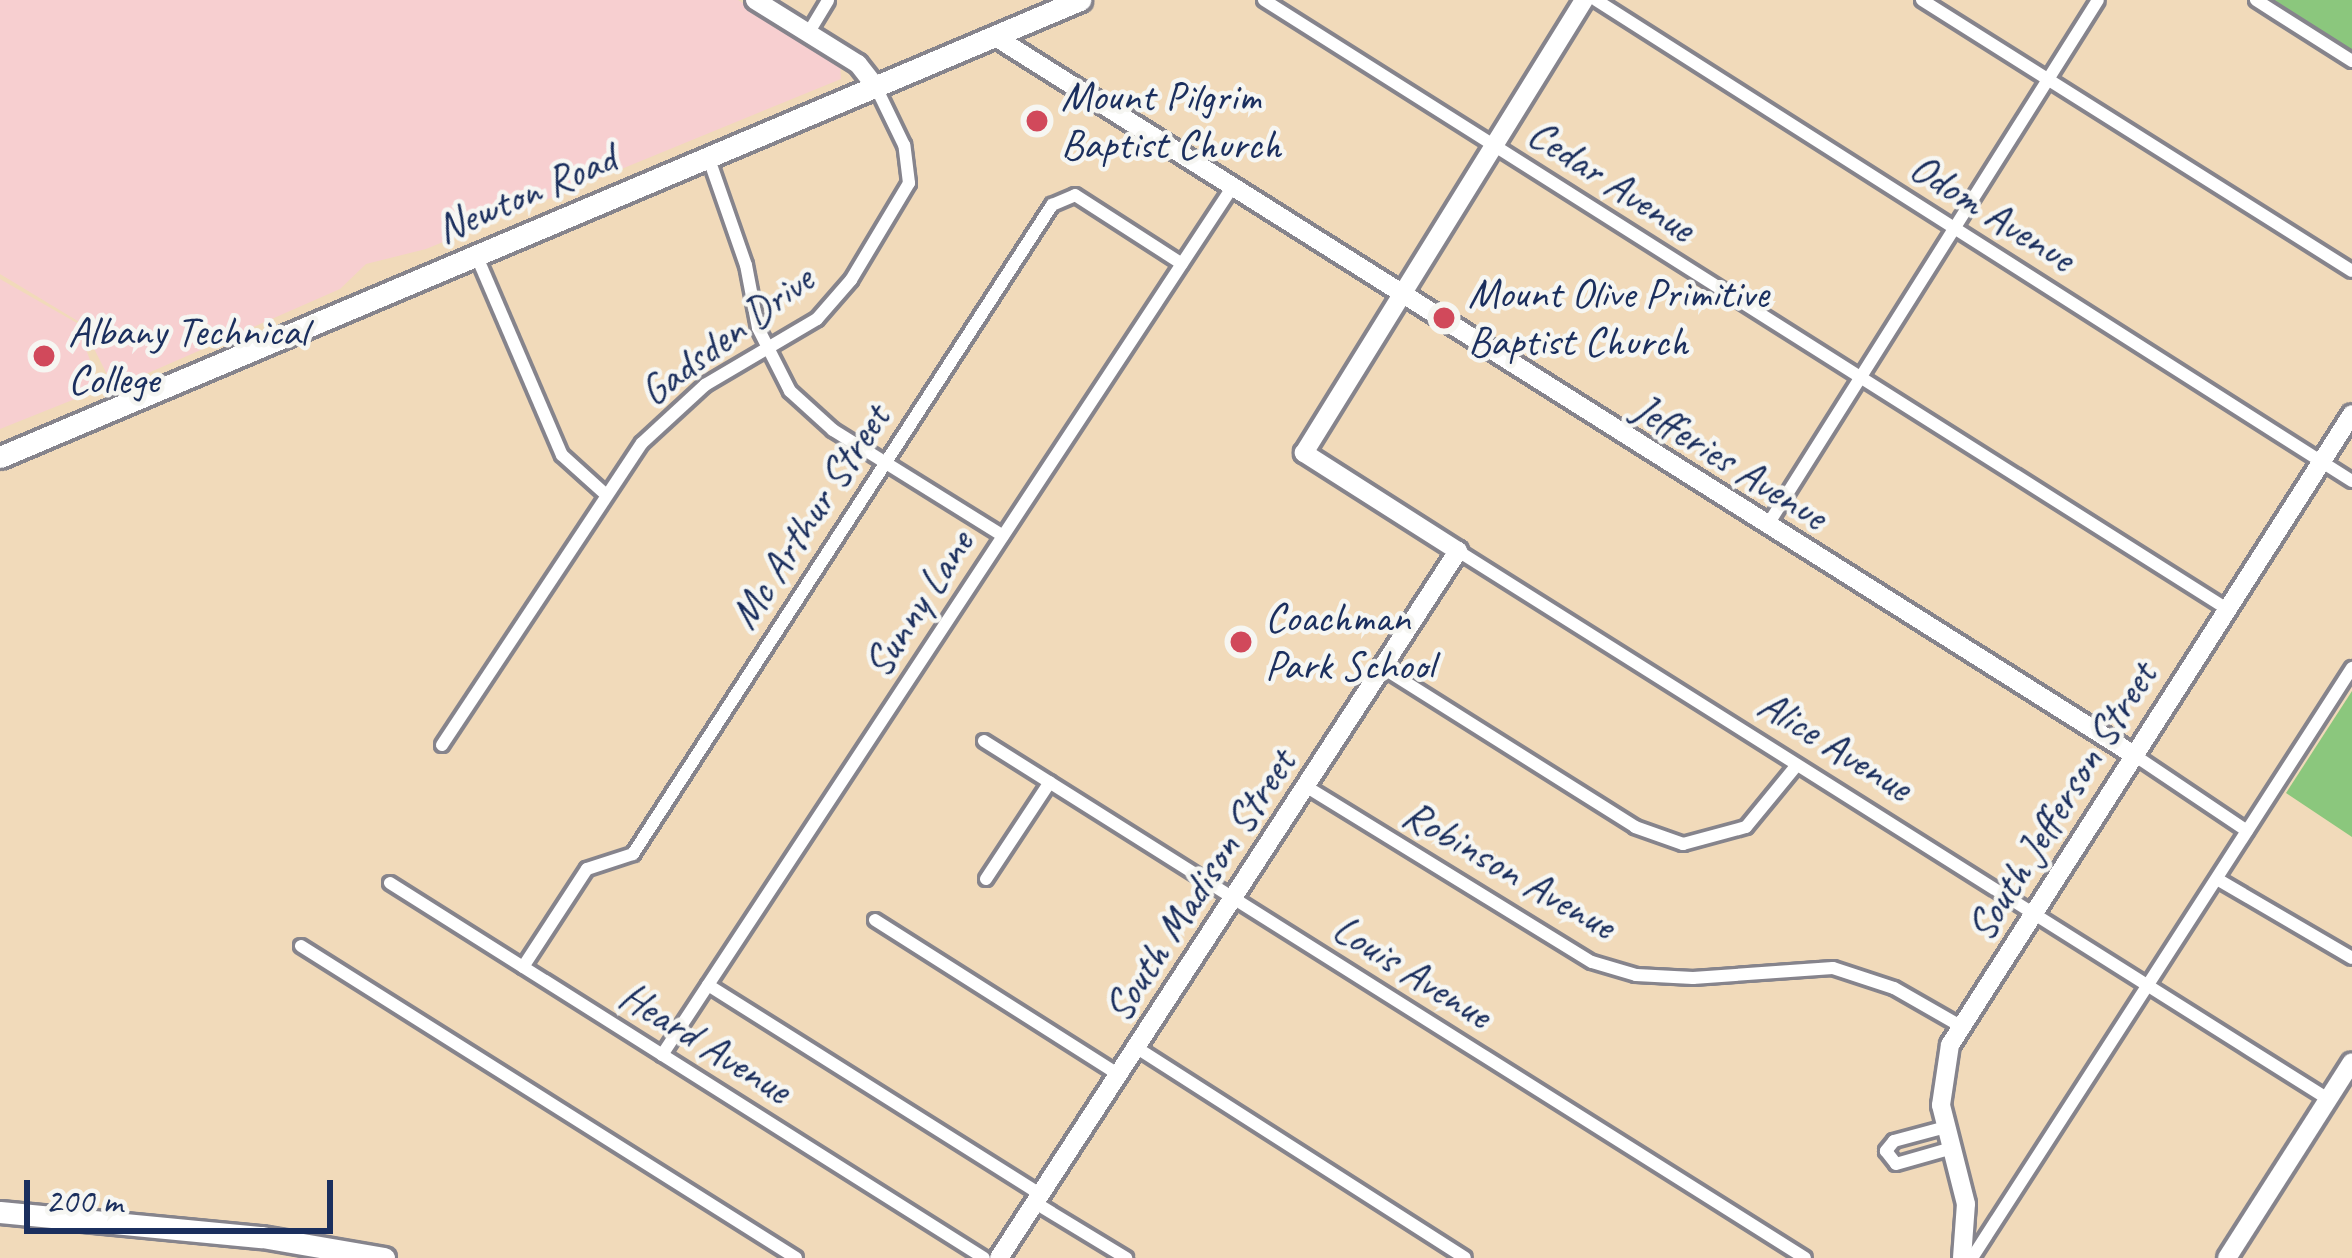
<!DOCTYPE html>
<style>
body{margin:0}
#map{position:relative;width:2352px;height:1258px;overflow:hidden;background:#f1daba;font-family:Caveat,sans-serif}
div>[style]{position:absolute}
.built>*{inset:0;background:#f7cfd0}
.green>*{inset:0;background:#8bc77d}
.roads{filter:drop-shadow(3px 0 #86848c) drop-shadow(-3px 0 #86848c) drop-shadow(0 3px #86848c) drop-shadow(0 -3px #86848c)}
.street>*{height:12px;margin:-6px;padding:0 6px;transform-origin:6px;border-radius:6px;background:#fff}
.secondary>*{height:18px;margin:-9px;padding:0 9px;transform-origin:9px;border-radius:9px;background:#fff}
.primary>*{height:21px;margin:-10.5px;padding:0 10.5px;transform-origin:10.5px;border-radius:10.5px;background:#fff}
.dots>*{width:33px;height:33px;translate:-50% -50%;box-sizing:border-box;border:6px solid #f6f6f2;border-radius:50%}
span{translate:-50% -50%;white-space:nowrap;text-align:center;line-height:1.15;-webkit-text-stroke:9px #f6f6f2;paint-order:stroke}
.poi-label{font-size:42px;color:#1b2f5e}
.left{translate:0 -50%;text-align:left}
.street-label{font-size:42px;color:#1b2f5e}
.scale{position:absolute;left:24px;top:1180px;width:309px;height:54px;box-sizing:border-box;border:6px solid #1b2f5e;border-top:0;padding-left:15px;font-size:36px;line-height:42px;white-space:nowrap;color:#1b2f5e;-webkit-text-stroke:9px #f6f6f2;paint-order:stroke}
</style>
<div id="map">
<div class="built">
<i style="clip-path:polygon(0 0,738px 0,840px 64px,841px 79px,426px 249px,366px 264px,340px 289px,114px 388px,81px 323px,0 274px)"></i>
<i style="clip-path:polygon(0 279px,77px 323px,100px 389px,0 429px)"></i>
</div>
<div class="green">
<i style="clip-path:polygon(2269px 0,2352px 0,2352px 55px)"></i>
<i style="clip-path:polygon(2352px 691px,2352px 837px,2286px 793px)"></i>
</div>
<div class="roads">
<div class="street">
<i style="left:1264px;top:0;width:1139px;rotate:32.31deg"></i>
<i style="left:1596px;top:0;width:896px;rotate:32.47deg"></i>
<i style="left:1922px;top:0;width:508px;rotate:32.22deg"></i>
<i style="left:2256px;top:0;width:114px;rotate:32.4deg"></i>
<i style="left:809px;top:32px;width:37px;rotate:-59deg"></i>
<i style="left:709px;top:159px;width:112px;rotate:70.8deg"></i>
<i style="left:746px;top:265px;width:64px;rotate:79.2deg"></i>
<i style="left:758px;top:328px;width:71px;rotate:63.1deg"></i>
<i style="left:790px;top:391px;width:58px;rotate:42.2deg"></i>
<i style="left:833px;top:430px;width:200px;rotate:31.9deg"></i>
<i style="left:477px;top:257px;width:215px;rotate:66.8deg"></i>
<i style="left:562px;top:455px;width:55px;rotate:42.1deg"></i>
<i style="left:1767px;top:526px;width:621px;rotate:-57.82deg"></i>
<i style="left:1458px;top:551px;width:1028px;rotate:32.21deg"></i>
<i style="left:1383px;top:668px;width:298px;rotate:32.2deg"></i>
<i style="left:1635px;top:827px;width:51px;rotate:19.5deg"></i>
<i style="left:1683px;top:844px;width:65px;rotate:-15.1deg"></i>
<i style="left:1746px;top:827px;width:80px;rotate:-50.6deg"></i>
<i style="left:984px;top:741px;width:970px;rotate:32.2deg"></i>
<i style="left:442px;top:745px;width:362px;rotate:-56.5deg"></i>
<i style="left:642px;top:443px;width:86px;rotate:-42.6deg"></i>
<i style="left:705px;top:385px;width:130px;rotate:-30.5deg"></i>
<i style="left:817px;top:319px;width:52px;rotate:-48.9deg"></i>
<i style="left:851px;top:280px;width:113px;rotate:-59.1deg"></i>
<i style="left:909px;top:183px;width:38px;rotate:-97deg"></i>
<i style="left:904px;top:145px;width:64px;rotate:-115.8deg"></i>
<i style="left:2134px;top:755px;width:136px;rotate:33.9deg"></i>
<i style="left:1307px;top:787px;width:334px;rotate:31.6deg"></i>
<i style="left:1592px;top:962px;width:46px;rotate:16.5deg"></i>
<i style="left:1636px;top:975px;width:57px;rotate:3deg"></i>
<i style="left:1693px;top:978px;width:140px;rotate:-4.1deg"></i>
<i style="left:1833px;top:968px;width:64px;rotate:18.2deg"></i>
<i style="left:1894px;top:988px;width:78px;rotate:29.8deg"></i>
<i style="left:986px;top:879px;width:116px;rotate:-56.6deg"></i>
<i style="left:2217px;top:879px;width:156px;rotate:30.3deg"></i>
<i style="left:390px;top:883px;width:702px;rotate:32.26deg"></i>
<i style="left:875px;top:920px;width:289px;rotate:32.4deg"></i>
<i style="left:301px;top:946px;width:585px;rotate:32.22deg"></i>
<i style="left:523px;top:967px;width:117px;rotate:-56.9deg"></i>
<i style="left:587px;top:869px;width:48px;rotate:-18.1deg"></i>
<i style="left:633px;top:854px;width:773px;rotate:-57.15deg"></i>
<i style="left:1052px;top:205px;width:25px;rotate:-23deg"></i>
<i style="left:1075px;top:195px;width:127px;rotate:32.8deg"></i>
<i style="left:708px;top:985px;width:392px;rotate:32.2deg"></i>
<i style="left:1137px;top:1048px;width:389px;rotate:32.6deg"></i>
<i style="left:662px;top:1055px;width:1036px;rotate:-56.69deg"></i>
<i style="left:1946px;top:1127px;width:54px;rotate:164.9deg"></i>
<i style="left:1894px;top:1141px;width:13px;rotate:129deg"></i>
<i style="left:1886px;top:1151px;width:16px;rotate:52deg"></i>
<i style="left:1896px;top:1164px;width:58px;rotate:-15.9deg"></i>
<i style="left:1034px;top:1202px;width:108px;rotate:31.3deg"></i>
<i style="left:1972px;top:1258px;width:702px;rotate:-57.22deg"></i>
</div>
<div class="secondary">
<i style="left:755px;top:0;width:121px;rotate:31.9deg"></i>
<i style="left:858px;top:64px;width:29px;rotate:52deg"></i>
<i style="left:994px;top:36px;width:1348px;rotate:32.24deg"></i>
<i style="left:999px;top:1258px;width:843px;rotate:-57.01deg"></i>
<i style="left:1458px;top:551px;width:183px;rotate:-147.5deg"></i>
<i style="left:1304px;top:453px;width:533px;rotate:-58.28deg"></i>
<i style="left:1962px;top:1258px;width:54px;rotate:-85.8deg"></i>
<i style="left:1966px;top:1204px;width:102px;rotate:-104.2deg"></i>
<i style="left:1941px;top:1105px;width:61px;rotate:-81.5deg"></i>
<i style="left:1950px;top:1045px;width:748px;rotate:-57.5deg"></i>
<i style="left:2227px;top:1258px;width:232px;rotate:-57.5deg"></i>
</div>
<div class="primary">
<i style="left:0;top:457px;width:1173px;rotate:-22.94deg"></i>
<i style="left:0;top:1212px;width:263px;rotate:5.5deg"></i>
<i style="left:262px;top:1237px;width:124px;rotate:9.8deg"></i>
</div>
</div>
<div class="dots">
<i style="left:1037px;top:121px;background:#d1495b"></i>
<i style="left:1444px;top:318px;background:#d1495b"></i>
<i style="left:44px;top:356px;background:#d1495b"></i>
<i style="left:1241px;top:642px;background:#d1495b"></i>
</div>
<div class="poi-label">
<span class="left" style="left:1061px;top:121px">Mount Pilgrim<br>Baptist Church</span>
<span class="left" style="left:1468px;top:318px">Mount Olive Primitive<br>Baptist Church</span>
<span class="left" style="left:68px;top:356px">Albany Technical<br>College</span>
<span class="left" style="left:1265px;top:642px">Coachman<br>Park School</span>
</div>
<div class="street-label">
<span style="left:1611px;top:181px;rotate:33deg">Cedar Avenue</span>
<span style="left:526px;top:194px;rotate:-23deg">Newton Road</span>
<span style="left:1992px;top:213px;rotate:32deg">Odom Avenue</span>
<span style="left:727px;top:336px;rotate:-37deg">Gadsden Drive</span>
<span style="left:1730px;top:462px;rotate:32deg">Jefferies Avenue</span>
<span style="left:810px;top:517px;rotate:-57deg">Mc Arthur Street</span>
<span style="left:919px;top:604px;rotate:-57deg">Sunny Lane</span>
<span style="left:1835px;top:746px;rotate:32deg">Alice Avenue</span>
<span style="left:2062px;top:802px;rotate:-58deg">South Jefferson Street</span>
<span style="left:1509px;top:870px;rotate:30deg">Robinson Avenue</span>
<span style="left:1200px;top:886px;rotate:-57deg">South Madison Street</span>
<span style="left:1412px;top:972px;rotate:32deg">Louis Avenue</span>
<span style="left:705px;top:1043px;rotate:32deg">Heard Avenue</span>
</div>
<div class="scale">200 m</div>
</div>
